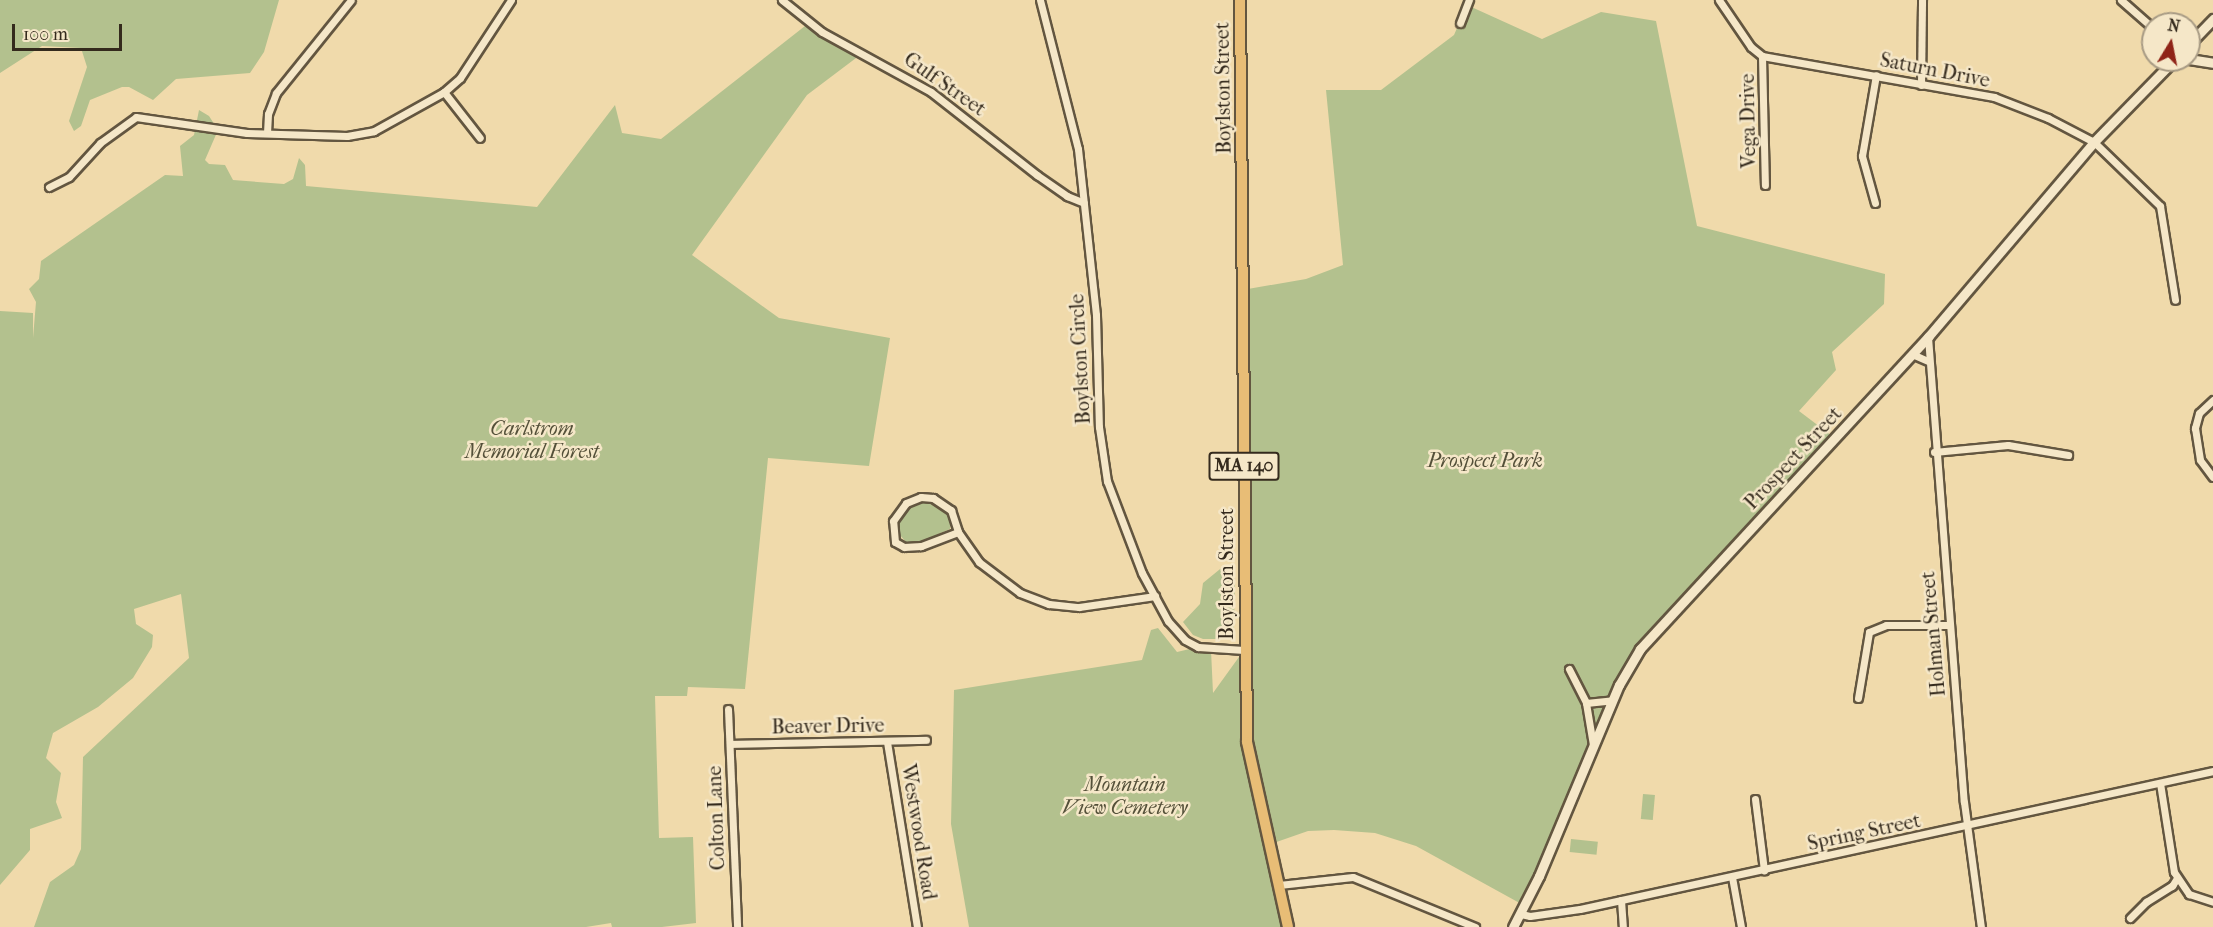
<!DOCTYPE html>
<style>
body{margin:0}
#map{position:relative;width:2213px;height:927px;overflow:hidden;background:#f0daab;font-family:"IM FELL French Canon",serif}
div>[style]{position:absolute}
.green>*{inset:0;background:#b3c18e;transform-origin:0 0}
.roads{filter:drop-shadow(2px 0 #635640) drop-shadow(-2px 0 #635640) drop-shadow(0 2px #635640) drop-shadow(0 -2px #635640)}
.street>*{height:7px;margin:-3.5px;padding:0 3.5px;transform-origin:3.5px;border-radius:3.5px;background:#f5e7c8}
.secondary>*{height:9px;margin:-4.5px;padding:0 4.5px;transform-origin:4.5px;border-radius:4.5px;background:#f5e7c8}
.primary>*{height:10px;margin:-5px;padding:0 5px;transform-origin:5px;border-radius:5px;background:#e8bd76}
span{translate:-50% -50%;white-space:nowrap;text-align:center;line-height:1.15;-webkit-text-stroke:5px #f5e7c8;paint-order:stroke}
.shield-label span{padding:2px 4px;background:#f5e7c8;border:2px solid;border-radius:4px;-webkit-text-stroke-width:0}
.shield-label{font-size:18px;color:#342a1d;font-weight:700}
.street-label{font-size:20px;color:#342a1d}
.park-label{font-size:20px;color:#545039;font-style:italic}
.north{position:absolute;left:2141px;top:12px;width:60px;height:60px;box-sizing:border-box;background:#f5e7c8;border:2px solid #a89b84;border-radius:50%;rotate:10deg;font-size:16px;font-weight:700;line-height:24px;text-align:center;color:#342a1d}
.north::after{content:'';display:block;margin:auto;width:21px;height:27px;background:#8f2418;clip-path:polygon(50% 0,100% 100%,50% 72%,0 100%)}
.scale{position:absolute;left:12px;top:24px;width:110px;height:27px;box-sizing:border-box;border:3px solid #342a1d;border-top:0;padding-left:8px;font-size:18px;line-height:21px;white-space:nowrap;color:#342a1d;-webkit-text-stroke:4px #f5e7c8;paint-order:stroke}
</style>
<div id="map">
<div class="green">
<i style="clip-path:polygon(0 0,279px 0,264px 52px,250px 73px,176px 79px,153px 100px,129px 87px,122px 87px,90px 100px,81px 126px,74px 131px,69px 121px,87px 67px,81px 48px,42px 46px,0 73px)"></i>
<i style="clip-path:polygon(1467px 5px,1542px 39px,1601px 12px,1656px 21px,1697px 226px,1885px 274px,1884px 304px,1832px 352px,1836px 370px,1799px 411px,1836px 439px,1630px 664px,1525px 906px,1416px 846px,1375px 833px,1334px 830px,1308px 831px,1268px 845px,1288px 927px,969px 927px,951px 824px,954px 690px,1142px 660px,1151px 630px,1158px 628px,1177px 652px,1198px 647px,1211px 650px,1213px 693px,1244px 650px,1242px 290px,1306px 279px,1343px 265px,1326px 90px,1381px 90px,1454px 35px)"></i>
<i style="clip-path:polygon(805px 26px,860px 55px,807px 95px,692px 255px,779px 318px,890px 338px,869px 466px,768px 458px,745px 689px,688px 687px,687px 696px,655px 696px,659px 838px,693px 837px,696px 923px,662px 927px,612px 927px,611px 923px,586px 927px,34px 927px,50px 882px,74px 865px,81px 849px,83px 757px,189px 658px,181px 594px,134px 609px,136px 624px,153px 635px,152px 647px,133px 678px,98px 707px,53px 733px,46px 758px,61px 773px,56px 802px,62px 818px,30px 829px,30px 850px,0 885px,0 311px,33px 313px,33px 338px,36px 302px,29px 289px,39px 279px,41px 261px,165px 175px,183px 176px,180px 146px,194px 135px,199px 110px,209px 116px,218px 130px,205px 160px,209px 164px,225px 165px,233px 180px,284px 184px,293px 179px,299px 158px,305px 165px,306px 186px,537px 207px,615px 105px,622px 133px,661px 139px)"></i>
<i style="clip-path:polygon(925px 501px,944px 509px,951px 521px,950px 529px,918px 543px,907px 543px,898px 533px,898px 518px,908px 507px)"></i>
<i style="clip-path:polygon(1225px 565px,1231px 565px,1235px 577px,1234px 628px,1224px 639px,1203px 639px,1193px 635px,1183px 622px,1200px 604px,1203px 583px)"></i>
<i style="left:1643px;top:794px;width:12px;height:25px;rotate:5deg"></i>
<i style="left:1571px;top:839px;width:27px;height:13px;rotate:6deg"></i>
</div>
<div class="roads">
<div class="street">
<i style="left:782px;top:0;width:51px;rotate:38.7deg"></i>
<i style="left:822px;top:32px;width:124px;rotate:28.8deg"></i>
<i style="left:931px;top:92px;width:135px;rotate:38.1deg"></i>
<i style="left:1037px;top:175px;width:37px;rotate:35deg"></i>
<i style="left:1067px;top:196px;width:18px;rotate:22deg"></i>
<i style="left:1040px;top:0;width:154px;rotate:75.7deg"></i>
<i style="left:1078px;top:149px;width:167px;rotate:83.8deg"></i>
<i style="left:1096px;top:315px;width:112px;rotate:88.5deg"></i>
<i style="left:1099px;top:427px;width:55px;rotate:81.6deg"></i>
<i style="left:1107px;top:481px;width:98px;rotate:69.2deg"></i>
<i style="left:1142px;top:573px;width:55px;rotate:61.6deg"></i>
<i style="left:1168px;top:621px;width:25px;rotate:48deg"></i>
<i style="left:1185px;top:640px;width:15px;rotate:28deg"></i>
<i style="left:1198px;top:647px;width:46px;rotate:3.7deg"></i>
<i style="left:1719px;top:0;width:57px;rotate:55.8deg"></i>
<i style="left:1751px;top:47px;width:14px;rotate:39deg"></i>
<i style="left:1762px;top:56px;width:129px;rotate:88.7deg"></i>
<i style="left:2121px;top:0;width:43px;rotate:41.2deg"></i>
<i style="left:1460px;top:23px;width:25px;rotate:-69deg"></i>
<i style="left:1762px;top:56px;width:236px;rotate:10deg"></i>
<i style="left:1994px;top:97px;width:58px;rotate:21.3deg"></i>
<i style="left:2048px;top:118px;width:52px;rotate:27.6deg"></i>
<i style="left:2094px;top:142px;width:92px;rotate:44.1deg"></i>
<i style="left:2160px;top:206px;width:95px;rotate:80.9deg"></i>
<i style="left:1921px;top:85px;width:85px;rotate:-89.3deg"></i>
<i style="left:444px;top:92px;width:58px;rotate:52deg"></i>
<i style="left:267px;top:133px;width:19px;rotate:-87deg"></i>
<i style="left:268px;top:114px;width:22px;rotate:-69deg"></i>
<i style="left:276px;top:93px;width:119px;rotate:-51.1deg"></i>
<i style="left:49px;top:187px;width:22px;rotate:-27deg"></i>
<i style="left:69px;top:177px;width:46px;rotate:-47.6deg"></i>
<i style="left:100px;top:143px;width:44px;rotate:-35.8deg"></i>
<i style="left:136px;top:117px;width:112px;rotate:8.2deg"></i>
<i style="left:247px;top:133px;width:100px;rotate:1.7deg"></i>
<i style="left:347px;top:136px;width:27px;rotate:-10deg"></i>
<i style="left:374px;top:131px;width:80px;rotate:-29.1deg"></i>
<i style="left:444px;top:92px;width:21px;rotate:-41deg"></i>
<i style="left:460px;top:78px;width:93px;rotate:-56.8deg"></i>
<i style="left:1875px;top:203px;width:49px;rotate:-105.5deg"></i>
<i style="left:1862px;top:156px;width:82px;rotate:-80.2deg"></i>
<i style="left:1928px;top:337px;width:466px;rotate:85.6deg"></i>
<i style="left:1964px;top:802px;width:126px;rotate:82.3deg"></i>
<i style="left:1912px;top:354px;width:17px;rotate:24deg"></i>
<i style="left:2213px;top:400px;width:19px;rotate:137deg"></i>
<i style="left:2199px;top:413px;width:16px;rotate:105deg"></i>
<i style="left:2195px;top:428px;width:32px;rotate:81deg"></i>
<i style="left:2200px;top:460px;width:21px;rotate:53deg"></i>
<i style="left:1934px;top:452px;width:74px;rotate:-5.4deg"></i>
<i style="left:2008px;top:445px;width:61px;rotate:9.5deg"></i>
<i style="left:921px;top:497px;width:12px;rotate:5deg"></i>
<i style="left:933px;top:498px;width:22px;rotate:34deg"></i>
<i style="left:951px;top:510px;width:23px;rotate:72deg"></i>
<i style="left:958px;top:532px;width:40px;rotate:159deg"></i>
<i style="left:921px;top:546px;width:17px;rotate:177deg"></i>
<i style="left:904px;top:547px;width:10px;rotate:-151deg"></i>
<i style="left:895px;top:542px;width:21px;rotate:-95deg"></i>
<i style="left:893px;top:521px;width:22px;rotate:-54deg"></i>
<i style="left:906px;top:503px;width:16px;rotate:-22deg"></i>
<i style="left:958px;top:532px;width:37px;rotate:55deg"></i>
<i style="left:979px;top:562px;width:51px;rotate:37.1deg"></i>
<i style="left:1020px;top:593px;width:31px;rotate:21deg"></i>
<i style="left:1049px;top:604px;width:30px;rotate:6deg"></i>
<i style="left:1079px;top:607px;width:77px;rotate:-8.2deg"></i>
<i style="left:1569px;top:669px;width:38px;rotate:63deg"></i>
<i style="left:1586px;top:703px;width:43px;rotate:80.5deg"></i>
<i style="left:1858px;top:698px;width:67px;rotate:-80.5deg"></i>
<i style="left:1869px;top:632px;width:18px;rotate:-22deg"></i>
<i style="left:1886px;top:625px;width:63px"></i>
<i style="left:1586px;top:703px;width:27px;rotate:-6deg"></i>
<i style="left:728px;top:709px;width:218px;rotate:87.6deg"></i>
<i style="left:887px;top:742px;width:187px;rotate:80.8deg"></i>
<i style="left:731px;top:744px;width:195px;rotate:-1.2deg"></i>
<i style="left:2160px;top:783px;width:90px;rotate:81.1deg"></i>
<i style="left:2174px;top:872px;width:27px;rotate:56deg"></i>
<i style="left:2189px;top:894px;width:25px;rotate:18deg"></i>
<i style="left:1755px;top:799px;width:72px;rotate:82.8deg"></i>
<i style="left:1732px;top:877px;width:51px;rotate:79.8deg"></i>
<i style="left:1279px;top:885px;width:74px;rotate:-6.2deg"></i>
<i style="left:1353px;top:877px;width:132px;rotate:22.3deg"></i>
<i style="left:1621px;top:900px;width:27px;rotate:86deg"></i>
<i style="left:1521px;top:914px;width:9px;rotate:13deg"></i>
<i style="left:1530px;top:916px;width:50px;rotate:-8deg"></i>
<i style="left:1580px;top:909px;width:648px;rotate:-12.3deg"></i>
<i style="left:2130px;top:918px;width:23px;rotate:-45deg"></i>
<i style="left:2146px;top:902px;width:31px;rotate:-32deg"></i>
<i style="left:2172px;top:886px;width:9px;rotate:-58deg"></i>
</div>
<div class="secondary">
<i style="left:2189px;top:44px;width:35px;rotate:-46deg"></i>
<i style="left:2189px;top:59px;width:24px;rotate:9deg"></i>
<i style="left:1513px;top:927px;width:57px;rotate:-63deg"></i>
<i style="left:1539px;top:876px;width:207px;rotate:-67.3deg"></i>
<i style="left:1619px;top:685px;width:42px;rotate:-59.7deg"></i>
<i style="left:1640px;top:649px;width:425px;rotate:-47.3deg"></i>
<i style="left:1928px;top:337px;width:256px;rotate:-49.6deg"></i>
<i style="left:2094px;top:142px;width:115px;rotate:-45.7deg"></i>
</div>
<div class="primary">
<i style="left:1240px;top:0;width:742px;rotate:89.46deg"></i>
<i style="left:1247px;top:742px;width:189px;rotate:77.5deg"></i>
</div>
</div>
<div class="shield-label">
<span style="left:1244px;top:466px">MA 140</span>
</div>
<div class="street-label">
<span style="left:1935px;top:70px;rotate:11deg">Saturn Drive</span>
<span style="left:945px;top:84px;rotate:35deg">Gulf Street</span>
<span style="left:1223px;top:88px;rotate:-91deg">Boylston Street</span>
<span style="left:1748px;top:121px;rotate:-91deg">Vega Drive</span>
<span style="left:1080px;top:359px;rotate:-93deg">Boylston Circle</span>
<span style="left:1793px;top:458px;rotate:-47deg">Prospect Street</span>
<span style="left:1226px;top:574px;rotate:-90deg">Boylston Street</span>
<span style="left:1933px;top:634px;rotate:-95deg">Holman Street</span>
<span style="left:828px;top:726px;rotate:-1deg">Beaver Drive</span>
<span style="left:716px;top:818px;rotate:-92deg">Colton Lane</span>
<span style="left:919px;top:832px;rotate:81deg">Westwood Road</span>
<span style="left:1864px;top:832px;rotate:-12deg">Spring Street</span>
</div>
<div class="park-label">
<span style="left:532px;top:440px">Carlstrom<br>Memorial Forest</span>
<span style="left:1485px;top:460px">Prospect Park</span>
<span style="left:1125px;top:796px">Mountain<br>View Cemetery</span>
</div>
<div class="north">N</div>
<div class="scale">100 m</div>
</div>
